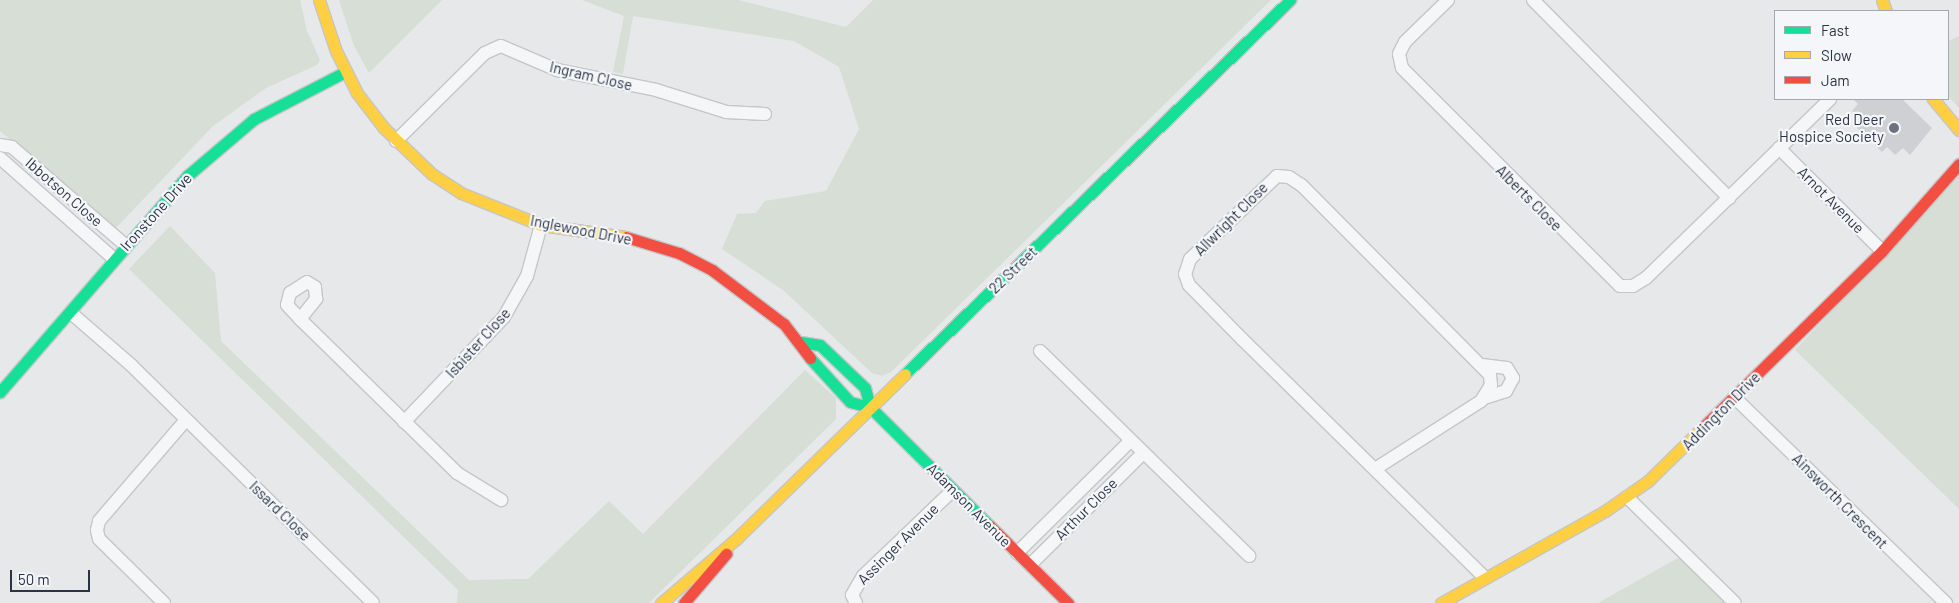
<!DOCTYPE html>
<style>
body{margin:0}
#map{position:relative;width:1959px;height:603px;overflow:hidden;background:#e6e8ea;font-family:Barlow,sans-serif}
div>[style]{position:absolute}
.green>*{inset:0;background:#d6ded6}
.building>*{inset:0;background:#ced0d3}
.roads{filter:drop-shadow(1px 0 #c4c6c8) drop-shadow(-1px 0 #c4c6c8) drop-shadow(0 1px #c4c6c8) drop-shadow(0 -1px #c4c6c8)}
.street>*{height:12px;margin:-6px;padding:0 6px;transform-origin:6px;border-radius:6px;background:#f5f6f7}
.fast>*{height:11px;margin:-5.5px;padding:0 5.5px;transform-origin:5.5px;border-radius:5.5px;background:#16e098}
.slow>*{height:11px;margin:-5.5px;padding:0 5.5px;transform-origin:5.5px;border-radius:5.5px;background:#ffcf43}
.jam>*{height:11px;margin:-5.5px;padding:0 5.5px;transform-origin:5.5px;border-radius:5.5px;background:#f24e42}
.dots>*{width:14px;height:14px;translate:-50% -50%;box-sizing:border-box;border:2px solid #f4f6f9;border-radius:50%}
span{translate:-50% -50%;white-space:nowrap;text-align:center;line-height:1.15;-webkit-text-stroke:4.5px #f4f6f9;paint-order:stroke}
.street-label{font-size:15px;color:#2b3445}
.poi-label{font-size:15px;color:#2b3445}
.right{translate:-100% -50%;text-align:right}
.legend{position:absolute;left:1774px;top:10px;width:175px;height:90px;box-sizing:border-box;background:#f4f6f9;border:1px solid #a4a8b1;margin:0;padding:6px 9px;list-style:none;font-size:15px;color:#2b3445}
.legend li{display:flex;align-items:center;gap:10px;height:25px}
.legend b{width:25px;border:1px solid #a4a8b1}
.scale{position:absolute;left:10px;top:570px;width:80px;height:22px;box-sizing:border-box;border:2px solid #2b3445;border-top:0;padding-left:6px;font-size:15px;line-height:18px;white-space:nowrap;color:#2b3445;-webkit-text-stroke:4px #f4f6f9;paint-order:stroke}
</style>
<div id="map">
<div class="green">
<i style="clip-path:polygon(0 0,300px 0,307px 31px,320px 60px,317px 65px,266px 88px,213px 126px,116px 228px,0 131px)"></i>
<i style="clip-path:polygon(339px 0,442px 0,369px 73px,354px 46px)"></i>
<i style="clip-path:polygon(582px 0,738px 0,846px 27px,873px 0,1271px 0,891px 372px,882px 376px,872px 373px,783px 290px,722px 249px,737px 214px,756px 213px,765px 201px,826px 191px,859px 129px,839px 67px,794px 41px,633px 16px,623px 74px,613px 72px,624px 16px)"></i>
<i style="clip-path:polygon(1959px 36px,1959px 108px,1948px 96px,1948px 41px)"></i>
<i style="clip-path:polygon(1959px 175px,1959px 509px,1795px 350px)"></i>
<i style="clip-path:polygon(170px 226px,215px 273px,221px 341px,469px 580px,528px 579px,609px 501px,643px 534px,805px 370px,836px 398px,836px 419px,649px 603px,457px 603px,458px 590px,129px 269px)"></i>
<i style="clip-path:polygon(1685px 554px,1735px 603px,1598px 603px)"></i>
</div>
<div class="building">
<i style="clip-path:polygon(1853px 99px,1902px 99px,1932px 128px,1910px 155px,1903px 148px,1895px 155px,1887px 147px,1882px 152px,1852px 123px,1858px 116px,1852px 111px,1858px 104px)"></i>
</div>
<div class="roads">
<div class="street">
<i style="left:1448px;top:0;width:60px;rotate:135.7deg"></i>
<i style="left:1405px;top:42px;width:13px;rotate:117deg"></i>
<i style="left:1399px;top:54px;width:14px;rotate:78deg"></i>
<i style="left:1402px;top:68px;width:308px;rotate:45deg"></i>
<i style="left:1620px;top:286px;width:13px"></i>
<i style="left:1633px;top:286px;width:15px;rotate:-32deg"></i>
<i style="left:1646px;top:278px;width:257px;rotate:-44.2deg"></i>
<i style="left:1533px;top:0;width:279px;rotate:45.3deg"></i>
<i style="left:396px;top:141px;width:125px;rotate:-44.7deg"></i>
<i style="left:485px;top:53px;width:17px;rotate:-24deg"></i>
<i style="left:501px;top:46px;width:61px;rotate:23.2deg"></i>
<i style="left:557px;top:70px;width:101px;rotate:11.4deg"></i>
<i style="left:656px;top:90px;width:73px;rotate:17.4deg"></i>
<i style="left:726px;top:112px;width:39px;rotate:3deg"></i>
<i style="left:0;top:145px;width:12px;rotate:9deg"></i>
<i style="left:12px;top:147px;width:150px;rotate:40.9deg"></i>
<i style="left:1779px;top:148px;width:146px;rotate:45deg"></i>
<i style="left:0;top:158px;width:152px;rotate:41.5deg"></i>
<i style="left:71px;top:313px;width:79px;rotate:40.9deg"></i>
<i style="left:131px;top:365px;width:339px;rotate:44.5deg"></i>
<i style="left:300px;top:319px;width:26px;rotate:-51deg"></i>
<i style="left:316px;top:299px;width:12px;rotate:-95deg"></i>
<i style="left:315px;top:287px;width:9px;rotate:-148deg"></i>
<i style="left:307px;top:282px;width:20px;rotate:147deg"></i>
<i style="left:290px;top:293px;width:12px;rotate:104deg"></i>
<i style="left:287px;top:305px;width:19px;rotate:47deg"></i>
<i style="left:300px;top:319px;width:73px;rotate:44.4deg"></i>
<i style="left:352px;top:370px;width:147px;rotate:44.4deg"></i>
<i style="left:457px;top:473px;width:52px;rotate:31.5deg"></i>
<i style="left:1040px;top:351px;width:293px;rotate:44.4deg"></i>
<i style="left:1482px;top:365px;width:25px;rotate:7deg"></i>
<i style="left:1507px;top:368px;width:12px;rotate:59deg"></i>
<i style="left:1513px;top:378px;width:15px;rotate:118deg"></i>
<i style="left:1506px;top:391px;width:22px;rotate:162deg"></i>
<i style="left:1734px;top:397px;width:296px;rotate:44.2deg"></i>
<i style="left:404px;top:422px;width:145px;rotate:-46.4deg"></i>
<i style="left:504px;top:317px;width:47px;rotate:-60.7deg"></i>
<i style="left:527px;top:276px;width:53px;rotate:-74.6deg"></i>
<i style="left:1375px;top:469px;width:126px;rotate:-32.7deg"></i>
<i style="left:1481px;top:401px;width:19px;rotate:-58deg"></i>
<i style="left:1491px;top:385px;width:10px;rotate:-96deg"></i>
<i style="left:1490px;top:375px;width:268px;rotate:-134.8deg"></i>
<i style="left:1301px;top:185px;width:14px;rotate:-146deg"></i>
<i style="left:1289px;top:177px;width:12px;rotate:-175deg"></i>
<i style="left:1277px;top:176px;width:120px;rotate:136.3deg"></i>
<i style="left:1190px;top:259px;width:16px;rotate:108deg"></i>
<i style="left:1185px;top:274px;width:12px;rotate:70deg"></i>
<i style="left:1189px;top:285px;width:77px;rotate:45.5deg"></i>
<i style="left:1243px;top:340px;width:338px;rotate:44.5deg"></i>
<i style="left:1627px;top:497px;width:151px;rotate:44.5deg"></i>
<i style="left:1017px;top:553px;width:159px;rotate:-44.7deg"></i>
<i style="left:1030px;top:565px;width:159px;rotate:-44.7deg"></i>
<i style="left:164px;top:603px;width:91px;rotate:-135.4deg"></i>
<i style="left:99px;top:539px;width:9px;rotate:-103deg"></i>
<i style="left:97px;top:530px;width:9px;rotate:-77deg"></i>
<i style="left:99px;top:521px;width:133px;rotate:-49.3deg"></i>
<i style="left:856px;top:603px;width:9px;rotate:-117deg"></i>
<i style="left:852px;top:595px;width:22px;rotate:-60deg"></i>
<i style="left:863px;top:576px;width:124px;rotate:-43.7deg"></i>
</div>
<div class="fast">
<i style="left:801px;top:342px;width:19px;rotate:9deg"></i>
<i style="left:820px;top:345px;width:62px;rotate:43.7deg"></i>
<i style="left:865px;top:388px;width:20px;rotate:75deg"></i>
<i style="left:870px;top:407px;width:169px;rotate:44.8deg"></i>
<i style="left:810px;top:358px;width:59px;rotate:47.7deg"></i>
<i style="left:850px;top:402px;width:21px;rotate:14deg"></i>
<i style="left:905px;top:374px;width:537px;rotate:-44.17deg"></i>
<i style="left:0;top:392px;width:286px;rotate:-49.1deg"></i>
<i style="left:187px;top:176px;width:88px;rotate:-40.4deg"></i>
<i style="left:254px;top:119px;width:102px;rotate:-27.3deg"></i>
</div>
<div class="slow">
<i style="left:319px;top:0;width:54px;rotate:71.6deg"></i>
<i style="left:336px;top:51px;width:47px;rotate:63.4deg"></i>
<i style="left:357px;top:93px;width:44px;rotate:52.4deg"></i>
<i style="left:384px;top:128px;width:66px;rotate:43.8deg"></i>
<i style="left:432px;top:174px;width:35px;rotate:33deg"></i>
<i style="left:461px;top:193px;width:86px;rotate:21.8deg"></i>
<i style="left:541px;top:225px;width:86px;rotate:8deg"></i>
<i style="left:1882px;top:0;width:12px;rotate:70deg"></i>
<i style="left:1933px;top:99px;width:40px;rotate:50deg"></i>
<i style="left:661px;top:603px;width:99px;rotate:-40.5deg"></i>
<i style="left:736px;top:539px;width:236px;rotate:-44.3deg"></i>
<i style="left:1441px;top:603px;width:188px;rotate:-29.3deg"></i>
<i style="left:1605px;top:511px;width:52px;rotate:-34.9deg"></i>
<i style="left:1648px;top:481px;width:76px;rotate:-44.5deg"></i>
</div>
<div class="jam">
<i style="left:626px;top:237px;width:55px;rotate:16.8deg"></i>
<i style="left:679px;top:253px;width:37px;rotate:27deg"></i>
<i style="left:712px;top:270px;width:90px;rotate:36.9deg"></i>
<i style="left:784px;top:324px;width:43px;rotate:52.6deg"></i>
<i style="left:1702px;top:428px;width:252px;rotate:-44.5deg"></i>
<i style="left:1882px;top:251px;width:116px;rotate:-48.5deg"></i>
<i style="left:990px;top:526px;width:110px;rotate:44.6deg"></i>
<i style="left:684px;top:603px;width:65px;rotate:-49.4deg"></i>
</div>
</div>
<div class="dots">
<i style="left:1894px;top:128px;background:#6c737f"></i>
</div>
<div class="street-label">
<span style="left:591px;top:76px;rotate:13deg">Ingram Close</span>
<span style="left:64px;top:192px;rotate:41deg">Ibbotson Close</span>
<span style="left:1529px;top:198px;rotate:45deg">Alberts Close</span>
<span style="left:1831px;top:200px;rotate:45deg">Arnot Avenue</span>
<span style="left:156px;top:212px;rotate:-48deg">Ironstone Drive</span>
<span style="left:1231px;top:219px;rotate:-45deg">Allwright Close</span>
<span style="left:581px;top:230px;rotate:11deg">Inglewood Drive</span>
<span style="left:1013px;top:270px;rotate:-44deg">22 Street</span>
<span style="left:478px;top:343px;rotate:-48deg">Isbister Close</span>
<span style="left:1721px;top:411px;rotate:-45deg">Addington Drive</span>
<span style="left:1840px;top:501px;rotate:45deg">Ainsworth Crescent</span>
<span style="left:969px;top:505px;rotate:45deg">Adamson Avenue</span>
<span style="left:1086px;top:509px;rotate:-45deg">Arthur Close</span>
<span style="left:280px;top:511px;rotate:44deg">Issard Close</span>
<span style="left:898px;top:544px;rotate:-45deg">Assinger Avenue</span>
</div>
<div class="poi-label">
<span class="right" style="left:1884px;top:128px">Red Deer<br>Hospice Society</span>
</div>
<ul class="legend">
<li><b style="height:6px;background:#16e098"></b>Fast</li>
<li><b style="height:6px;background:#ffcf43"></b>Slow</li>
<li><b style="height:6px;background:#f24e42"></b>Jam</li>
</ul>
<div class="scale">50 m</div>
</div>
